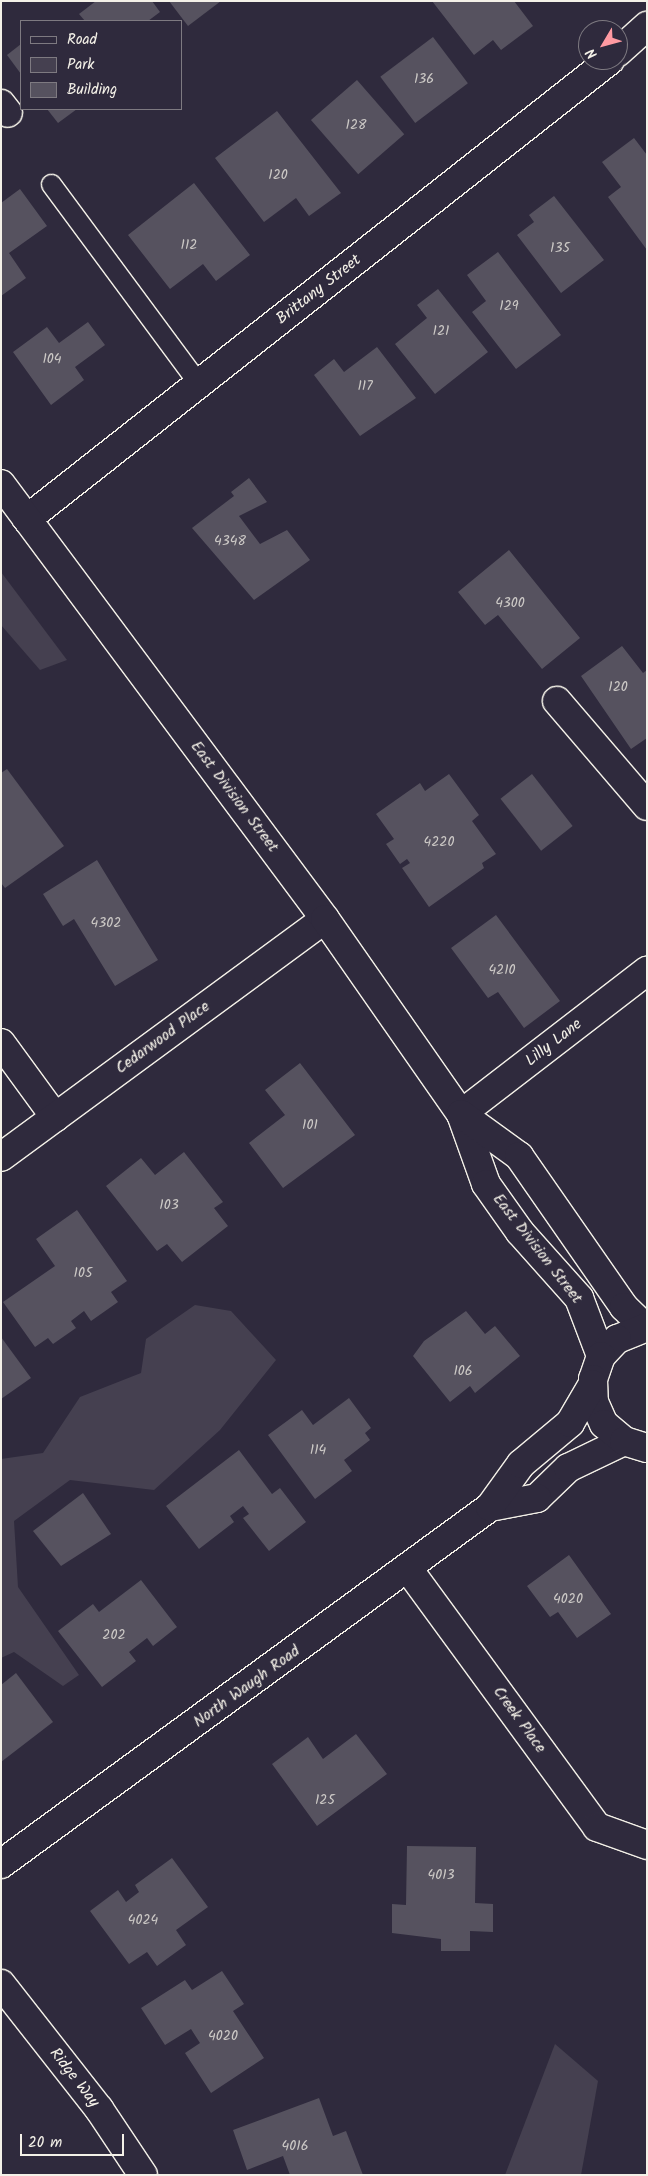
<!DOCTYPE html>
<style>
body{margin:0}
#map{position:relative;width:648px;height:2176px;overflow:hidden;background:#2f2a3d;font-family:Kalam,sans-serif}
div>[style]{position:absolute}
.green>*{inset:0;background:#454050}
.building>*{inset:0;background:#56525f;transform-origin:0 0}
.roads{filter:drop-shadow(1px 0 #f4f1e8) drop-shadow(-1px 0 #f4f1e8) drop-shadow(0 1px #f4f1e8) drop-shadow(0 -1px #f4f1e8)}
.service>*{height:19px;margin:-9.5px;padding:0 9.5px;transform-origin:9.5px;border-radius:9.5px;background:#2f2a3d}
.minor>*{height:28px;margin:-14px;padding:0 14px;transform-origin:14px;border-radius:14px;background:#2f2a3d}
.tertiary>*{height:28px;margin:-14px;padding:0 14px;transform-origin:14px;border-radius:14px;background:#2f2a3d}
span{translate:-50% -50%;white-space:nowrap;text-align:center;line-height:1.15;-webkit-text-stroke:4px #2f2a3d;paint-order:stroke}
.number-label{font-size:14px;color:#ccc9c6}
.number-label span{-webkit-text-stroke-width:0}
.street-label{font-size:16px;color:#f4f1e8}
.frame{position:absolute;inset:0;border:2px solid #f4f1e8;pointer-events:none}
.legend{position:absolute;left:20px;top:20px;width:162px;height:90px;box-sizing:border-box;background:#2f2a3d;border:1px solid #7e7a81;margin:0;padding:6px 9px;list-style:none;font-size:15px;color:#f4f1e8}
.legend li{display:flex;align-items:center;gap:10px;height:25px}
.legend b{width:25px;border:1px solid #7e7a81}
.north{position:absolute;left:578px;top:20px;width:50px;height:50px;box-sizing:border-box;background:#2f2a3d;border:1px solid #7e7a81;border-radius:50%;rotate:233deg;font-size:14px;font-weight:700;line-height:20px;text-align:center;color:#f4f1e8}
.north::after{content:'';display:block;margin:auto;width:18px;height:22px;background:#ff9aa2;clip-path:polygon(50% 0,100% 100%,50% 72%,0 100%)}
.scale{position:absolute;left:20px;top:2134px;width:104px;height:22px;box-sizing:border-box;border:2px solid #f4f1e8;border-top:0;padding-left:6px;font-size:15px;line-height:18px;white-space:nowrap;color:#f4f1e8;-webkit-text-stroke:4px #2f2a3d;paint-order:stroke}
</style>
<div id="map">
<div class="green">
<i style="clip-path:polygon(1px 572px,67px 660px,40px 670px,1px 625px)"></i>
<i style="clip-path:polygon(195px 1305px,231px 1311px,276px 1360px,220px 1430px,154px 1490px,70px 1480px,14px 1521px,18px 1587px,79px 1675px,63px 1686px,14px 1652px,1px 1658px,1px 1459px,43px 1453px,80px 1397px,141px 1373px,146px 1339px)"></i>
<i style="clip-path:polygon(555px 2044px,598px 2081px,581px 2175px,505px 2175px)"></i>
</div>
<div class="building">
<i style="clip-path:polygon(96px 1px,152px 1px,160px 12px,148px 21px,85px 21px,79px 14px)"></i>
<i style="clip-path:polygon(169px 1px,221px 1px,188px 26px)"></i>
<i style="clip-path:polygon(432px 1px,514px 1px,533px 26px,501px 50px,493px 40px,474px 55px)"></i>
<i style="left:433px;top:37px;width:58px;height:66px;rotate:53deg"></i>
<i style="clip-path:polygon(21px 44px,21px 74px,7px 55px)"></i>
<i style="left:357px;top:80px;width:72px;height:61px;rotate:49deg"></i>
<i style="clip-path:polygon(47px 109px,77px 109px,58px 123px)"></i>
<i style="clip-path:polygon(277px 111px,341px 193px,309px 216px,296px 198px,264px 222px,215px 158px)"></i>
<i style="clip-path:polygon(634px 138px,647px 155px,647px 250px,608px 197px,621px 187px,602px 162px)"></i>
<i style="clip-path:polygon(194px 183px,250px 255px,216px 281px,203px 264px,170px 289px,128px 235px)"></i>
<i style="clip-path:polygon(20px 189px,47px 226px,9px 253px,26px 278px,1px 296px,1px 203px)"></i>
<i style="clip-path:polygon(554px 196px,604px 260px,561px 293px,517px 235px,534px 222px,529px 215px)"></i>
<i style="clip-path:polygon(498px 252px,561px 335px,516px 369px,472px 312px,486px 301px,467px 275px)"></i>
<i style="clip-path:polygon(438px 289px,488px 352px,435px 394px,395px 344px,427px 318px,417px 305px)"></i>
<i style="clip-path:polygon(88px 322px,105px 345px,75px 367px,84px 380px,51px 405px,13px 352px,47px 327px,59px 343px)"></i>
<i style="clip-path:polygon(377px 347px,416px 398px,360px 436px,314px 375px,334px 359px,344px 372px)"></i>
<i style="clip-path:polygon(249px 478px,267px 502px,239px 516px,260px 544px,287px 530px,310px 560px,254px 600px,192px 528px,234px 496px,231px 492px)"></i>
<i style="clip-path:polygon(509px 550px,580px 638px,542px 669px,498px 615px,485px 625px,458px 592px)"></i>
<i style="clip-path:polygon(622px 646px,643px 673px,647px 670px,647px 738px,631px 749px,581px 676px)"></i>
<i style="clip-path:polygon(7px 769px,64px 846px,5px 888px,1px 883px,1px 773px)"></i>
<i style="clip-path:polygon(449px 774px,479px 815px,472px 821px,496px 854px,482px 863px,484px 868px,429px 907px,402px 868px,410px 863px,407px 859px,400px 864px,386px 844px,394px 839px,376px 814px,420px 783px,425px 791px)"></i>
<i style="left:532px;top:774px;width:66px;height:40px;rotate:52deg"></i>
<i style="clip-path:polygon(97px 860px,158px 960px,115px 986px,74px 919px,63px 926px,43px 894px)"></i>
<i style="clip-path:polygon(496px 915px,560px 1001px,524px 1028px,498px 992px,488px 998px,451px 948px)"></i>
<i style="clip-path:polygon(300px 1063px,355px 1135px,283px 1188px,249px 1143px,285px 1115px,265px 1090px)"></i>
<i style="clip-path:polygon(184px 1152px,223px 1202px,214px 1208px,228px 1226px,182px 1262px,167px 1244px,157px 1251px,106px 1186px,141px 1158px,155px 1175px)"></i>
<i style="clip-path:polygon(77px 1210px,127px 1281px,111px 1292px,118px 1302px,91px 1321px,84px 1311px,71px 1321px,76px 1328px,53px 1344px,48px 1338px,35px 1347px,3px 1302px,55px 1266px,36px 1239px)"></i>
<i style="clip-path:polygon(466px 1311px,485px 1334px,495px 1326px,520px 1356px,475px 1393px,470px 1386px,450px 1402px,413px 1356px,424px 1341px)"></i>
<i style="clip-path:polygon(1px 1337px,31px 1378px,1px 1399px)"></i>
<i style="clip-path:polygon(349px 1398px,371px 1428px,365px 1433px,370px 1440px,344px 1460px,352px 1471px,315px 1499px,268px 1435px,302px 1410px,313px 1425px)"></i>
<i style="clip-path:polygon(239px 1450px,272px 1494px,280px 1488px,306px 1522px,269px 1551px,243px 1518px,249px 1514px,243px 1506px,230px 1516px,234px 1522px,199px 1549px,166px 1506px)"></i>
<i style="clip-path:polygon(83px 1493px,111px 1534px,61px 1566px,33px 1531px)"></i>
<i style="clip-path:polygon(569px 1555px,611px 1614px,577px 1638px,558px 1612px,550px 1617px,527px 1586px)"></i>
<i style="clip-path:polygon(141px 1580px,177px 1627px,153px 1646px,147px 1638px,129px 1652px,136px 1661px,102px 1687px,58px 1631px,93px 1604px,99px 1612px)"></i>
<i style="clip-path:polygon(16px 1673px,53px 1722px,1px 1762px,1px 1685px)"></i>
<i style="clip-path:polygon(356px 1734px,387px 1774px,317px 1826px,272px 1764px,308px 1737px,323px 1759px)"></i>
<i style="clip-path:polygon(407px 1846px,476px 1847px,475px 1903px,493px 1904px,493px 1932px,470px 1931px,470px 1951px,441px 1951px,441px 1939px,392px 1933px,392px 1904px,406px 1905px)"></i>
<i style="clip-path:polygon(172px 1858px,208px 1907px,176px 1930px,186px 1945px,157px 1966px,147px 1952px,129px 1964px,90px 1911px,118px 1890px,126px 1902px,139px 1892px,135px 1885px)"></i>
<i style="clip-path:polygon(222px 1971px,244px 2004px,233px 2011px,264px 2058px,211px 2093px,185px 2053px,200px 2043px,191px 2029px,165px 2045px,141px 2008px,185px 1980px,192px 1990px)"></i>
<i style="clip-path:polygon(319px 2098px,333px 2136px,346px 2131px,363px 2175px,290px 2175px,283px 2156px,247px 2170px,233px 2130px)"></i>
</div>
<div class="roads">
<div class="service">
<i style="left:51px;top:184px;width:249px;rotate:53.5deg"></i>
</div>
<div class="minor">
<i style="left:618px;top:52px;width:39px;rotate:-42deg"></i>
<i style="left:1px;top:104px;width:11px;rotate:52deg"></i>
<i style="left:27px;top:519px;width:742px;rotate:-38.21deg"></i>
<i style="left:557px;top:701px;width:138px;rotate:49.4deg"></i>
<i style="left:1px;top:1043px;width:92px;rotate:53.9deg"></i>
<i style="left:461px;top:1114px;width:235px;rotate:-37.6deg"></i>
<i style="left:1px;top:1157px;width:402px;rotate:-36.3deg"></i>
<i style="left:537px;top:1498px;width:43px;rotate:-44.1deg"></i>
<i style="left:568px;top:1468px;width:62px;rotate:-25.7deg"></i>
<i style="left:409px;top:1570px;width:318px;rotate:53.8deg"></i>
<i style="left:597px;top:1827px;width:53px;rotate:19.8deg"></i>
<i style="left:1px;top:1984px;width:159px;rotate:51.9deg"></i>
<i style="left:99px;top:2109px;width:79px;rotate:56.3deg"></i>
</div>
<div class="tertiary">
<i style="left:1px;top:484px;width:542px;rotate:53.32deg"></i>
<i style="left:325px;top:919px;width:238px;rotate:55.1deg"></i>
<i style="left:461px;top:1114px;width:74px;rotate:70.3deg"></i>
<i style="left:486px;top:1184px;width:59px;rotate:54.7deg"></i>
<i style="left:520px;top:1232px;width:89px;rotate:48.2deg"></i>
<i style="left:579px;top:1298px;width:62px;rotate:69.2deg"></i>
<i style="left:461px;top:1114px;width:72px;rotate:35.9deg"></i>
<i style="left:519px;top:1156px;width:184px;rotate:55.2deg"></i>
<i style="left:624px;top:1307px;width:28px;rotate:44deg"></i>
<i style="left:647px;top:1327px;width:32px;rotate:158deg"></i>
<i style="left:617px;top:1339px;width:23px;rotate:133deg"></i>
<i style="left:601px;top:1356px;width:24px;rotate:109deg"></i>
<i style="left:593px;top:1379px;width:23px;rotate:88deg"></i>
<i style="left:594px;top:1402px;width:24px;rotate:66deg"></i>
<i style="left:604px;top:1424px;width:26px;rotate:40deg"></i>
<i style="left:624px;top:1441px;width:24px;rotate:17deg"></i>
<i style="left:490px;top:1507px;width:48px;rotate:-10.8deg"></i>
<i style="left:1px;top:1864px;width:605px;rotate:-36.13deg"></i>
<i style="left:490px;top:1507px;width:53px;rotate:-54.2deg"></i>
<i style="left:521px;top:1464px;width:64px;rotate:-39.9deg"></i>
<i style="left:570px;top:1423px;width:45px;rotate:-59.5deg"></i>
</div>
</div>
<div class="number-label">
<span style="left:424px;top:79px">136</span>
<span style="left:356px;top:125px">128</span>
<span style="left:278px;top:175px">120</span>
<span style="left:189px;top:245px">112</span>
<span style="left:560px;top:248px">135</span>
<span style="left:509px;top:306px">129</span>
<span style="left:441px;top:331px">121</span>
<span style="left:52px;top:359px">104</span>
<span style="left:365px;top:386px">117</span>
<span style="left:230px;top:541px">4348</span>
<span style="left:510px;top:603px">4300</span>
<span style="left:618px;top:687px">120</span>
<span style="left:439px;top:842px">4220</span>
<span style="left:106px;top:923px">4302</span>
<span style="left:502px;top:970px">4210</span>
<span style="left:310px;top:1125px">101</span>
<span style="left:169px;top:1205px">103</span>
<span style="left:83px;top:1273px">105</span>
<span style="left:463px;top:1371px">106</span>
<span style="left:318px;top:1450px">114</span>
<span style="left:568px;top:1599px">4020</span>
<span style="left:114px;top:1635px">202</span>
<span style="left:325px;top:1800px">125</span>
<span style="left:441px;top:1875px">4013</span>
<span style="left:143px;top:1920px">4024</span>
<span style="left:223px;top:2036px">4020</span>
<span style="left:295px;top:2146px">4016</span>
</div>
<div class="street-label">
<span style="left:319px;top:290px;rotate:-38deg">Brittany Street</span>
<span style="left:234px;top:797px;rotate:53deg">East Division Street</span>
<span style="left:163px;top:1038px;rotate:-36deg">Cedarwood Place</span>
<span style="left:554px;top:1043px;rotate:-38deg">Lilly Lane</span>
<span style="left:537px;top:1249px;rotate:52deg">East Division Street</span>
<span style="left:247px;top:1687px;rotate:-36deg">North Waugh Road</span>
<span style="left:519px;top:1720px;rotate:54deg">Creek Place</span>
<span style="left:74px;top:2078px;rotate:52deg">Ridge Way</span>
</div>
<div class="frame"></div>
<ul class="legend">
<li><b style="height:6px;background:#2f2a3d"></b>Road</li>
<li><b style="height:14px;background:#454050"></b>Park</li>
<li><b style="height:14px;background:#56525f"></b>Building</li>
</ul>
<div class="north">N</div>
<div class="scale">20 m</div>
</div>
